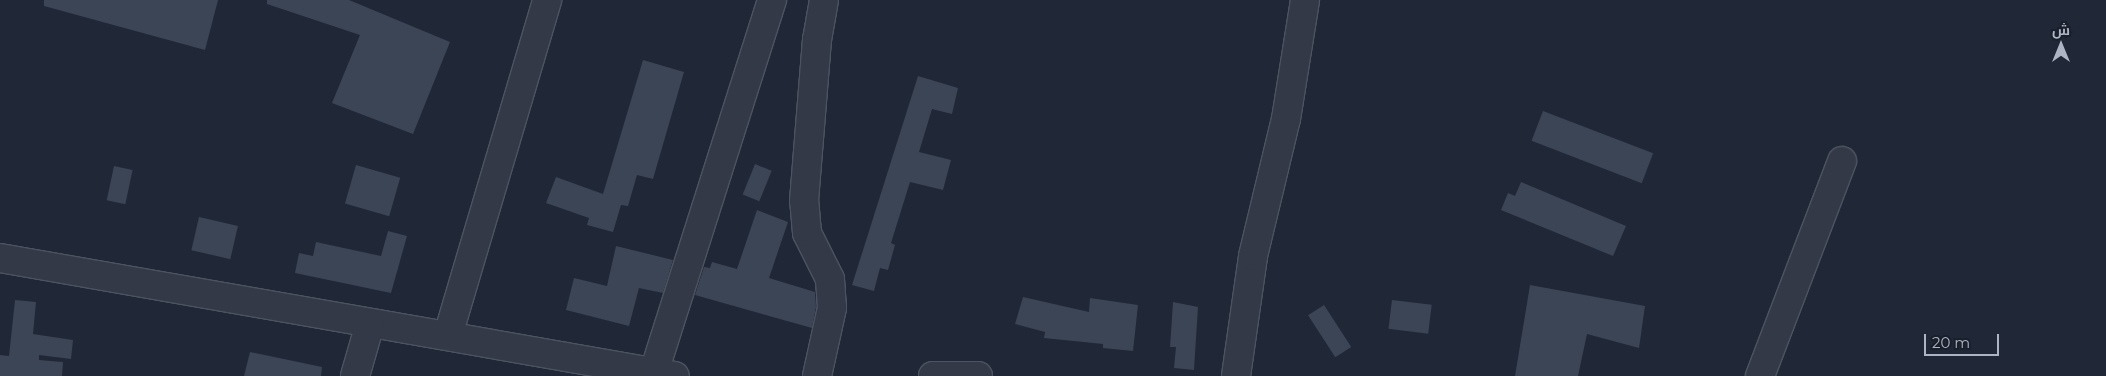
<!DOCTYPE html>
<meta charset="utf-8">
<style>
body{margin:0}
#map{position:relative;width:2106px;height:376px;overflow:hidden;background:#202736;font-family:Montserrat,Cairo,sans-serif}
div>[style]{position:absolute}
.building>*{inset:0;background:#3c4556;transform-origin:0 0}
.roads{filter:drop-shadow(1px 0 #4d5461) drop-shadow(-1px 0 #4d5461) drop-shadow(0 1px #4d5461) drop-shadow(0 -1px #4d5461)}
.minor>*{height:28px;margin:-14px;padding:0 14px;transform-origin:14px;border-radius:14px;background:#333946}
span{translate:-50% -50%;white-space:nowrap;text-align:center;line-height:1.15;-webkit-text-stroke:4px #191f2b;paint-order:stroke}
.north{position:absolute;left:2036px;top:20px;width:50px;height:50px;-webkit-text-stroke:4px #191f2b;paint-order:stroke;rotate:0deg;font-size:14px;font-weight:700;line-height:20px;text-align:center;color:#adb4c3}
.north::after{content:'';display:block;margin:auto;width:18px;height:22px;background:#adb4c3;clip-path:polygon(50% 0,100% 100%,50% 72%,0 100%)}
.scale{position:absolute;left:1924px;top:334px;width:75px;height:22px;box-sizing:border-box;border:2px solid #adb4c3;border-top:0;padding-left:6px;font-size:15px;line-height:18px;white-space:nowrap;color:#adb4c3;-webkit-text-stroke:4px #191f2b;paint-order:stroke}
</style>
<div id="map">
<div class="building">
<i style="clip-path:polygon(44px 0,218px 0,205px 50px,44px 6px)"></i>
<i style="clip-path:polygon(267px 0,349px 0,450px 42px,413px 134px,332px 103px,360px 35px,267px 4px)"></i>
<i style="clip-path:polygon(643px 60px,684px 72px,653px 179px,637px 175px,628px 206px,621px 205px,613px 232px,587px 225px,589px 218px,546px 203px,556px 177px,603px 194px)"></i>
<i style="clip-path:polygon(918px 76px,958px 88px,952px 114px,932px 109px,919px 152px,951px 160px,943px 190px,910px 182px,891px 243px,895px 245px,888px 270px,880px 268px,874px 291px,852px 285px)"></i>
<i style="left:1543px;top:111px;width:118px;height:32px;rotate:21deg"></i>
<i style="left:755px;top:164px;width:18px;height:33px;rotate:22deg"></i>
<i style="left:356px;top:165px;width:46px;height:40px;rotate:16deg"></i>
<i style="left:114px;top:166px;width:19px;height:35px;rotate:12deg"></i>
<i style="clip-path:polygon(1521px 182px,1626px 226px,1613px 256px,1501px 210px,1508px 193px,1515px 196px)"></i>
<i style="clip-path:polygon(757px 210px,788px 222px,769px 278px,815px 292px,816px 307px,812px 328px,695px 295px,704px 267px,710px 268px,712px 262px,737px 269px)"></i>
<i style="left:199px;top:217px;width:40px;height:34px;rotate:13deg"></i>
<i style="clip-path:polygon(388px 231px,407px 236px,391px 293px,295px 273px,299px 253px,313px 256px,316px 242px,381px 256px)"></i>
<i style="clip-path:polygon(616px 246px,673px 260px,663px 293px,639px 288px,629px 326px,566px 310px,574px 278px,607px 286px)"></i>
<i style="clip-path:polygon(1530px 285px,1645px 306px,1639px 348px,1587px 334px,1578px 376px,1515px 376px)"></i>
<i style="clip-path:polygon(1023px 297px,1089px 312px,1090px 298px,1138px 305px,1133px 351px,1103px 348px,1103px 344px,1044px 338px,1045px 332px,1015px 324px)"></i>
<i style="clip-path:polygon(15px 300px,36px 302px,33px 334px,73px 340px,71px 359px,39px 355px,39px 360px,63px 362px,62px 376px,0 376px,0 355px,9px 356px)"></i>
<i style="left:1392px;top:300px;width:40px;height:29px;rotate:7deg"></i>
<i style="clip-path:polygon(1173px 302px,1198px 307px,1194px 370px,1174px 368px,1176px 347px,1170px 347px)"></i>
<i style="left:1324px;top:305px;width:50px;height:19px;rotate:57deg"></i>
<i style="clip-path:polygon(250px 352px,322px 367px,321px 376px,244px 376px)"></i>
</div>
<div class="roads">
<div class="minor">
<i style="left:0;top:258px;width:685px;rotate:9.92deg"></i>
<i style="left:448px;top:335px;width:349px;rotate:-73.5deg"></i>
<i style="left:654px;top:372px;width:390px;rotate:-72.4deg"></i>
<i style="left:355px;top:376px;width:54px;rotate:-73.9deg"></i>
<i style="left:817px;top:376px;width:70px;rotate:-77.6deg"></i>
<i style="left:832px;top:308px;width:29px;rotate:-94deg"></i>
<i style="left:830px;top:279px;width:51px;rotate:-116.6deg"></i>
<i style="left:807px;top:233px;width:32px;rotate:-95deg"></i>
<i style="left:804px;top:201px;width:162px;rotate:-85.4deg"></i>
<i style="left:817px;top:40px;width:41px;rotate:-80.1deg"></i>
<i style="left:933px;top:376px;width:45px"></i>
<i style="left:1236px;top:376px;width:121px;rotate:-81.9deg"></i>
<i style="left:1253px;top:256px;width:141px;rotate:-76.5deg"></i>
<i style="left:1286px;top:119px;width:121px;rotate:-80.9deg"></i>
<i style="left:1760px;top:376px;width:230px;rotate:-69.1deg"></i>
</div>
</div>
<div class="north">ش</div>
<div class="scale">20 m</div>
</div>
